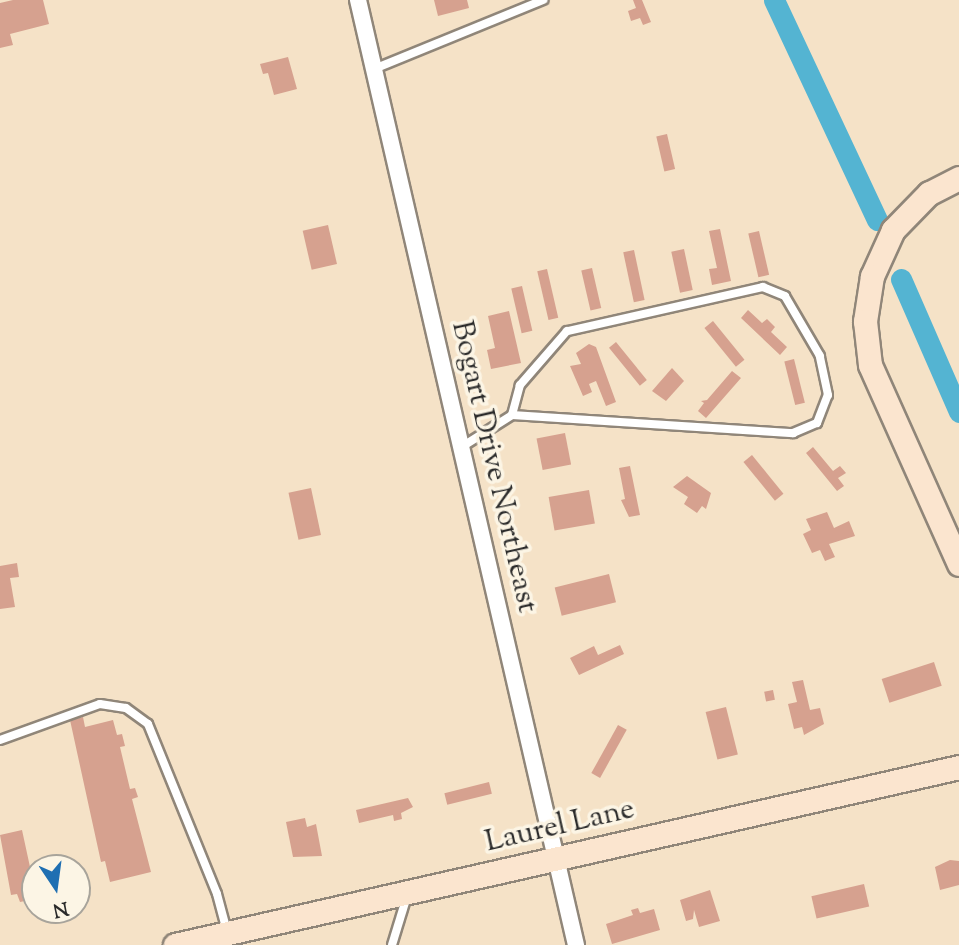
<!DOCTYPE html>
<style>
body{margin:0}
#map{position:relative;width:959px;height:945px;overflow:hidden;background:#f5e2c7;font-family:"Sorts Mill Goudy",serif}
div>[style]{position:absolute}
.canal>*{height:21px;margin:-10.5px;padding:0 10.5px;transform-origin:10.5px;border-radius:10.5px;background:#54b4d2}
.building>*{inset:0;background:#d6a18f;transform-origin:0 0}
.roads{filter:drop-shadow(2px 0 #908679) drop-shadow(-2px 0 #908679) drop-shadow(0 2px #908679) drop-shadow(0 -2px #908679)}
.lane>*{height:8px;margin:-4px;padding:0 4px;transform-origin:4px;border-radius:4px;background:#fff}
.street>*{height:16px;margin:-8px;padding:0 8px;transform-origin:8px;border-radius:8px;background:#fff}
.secondary>*{height:23px;margin:-11.5px;padding:0 11.5px;transform-origin:11.5px;border-radius:11.5px;background:#fbe5cf}
span{translate:-50% -50%;white-space:nowrap;text-align:center;line-height:1.15;-webkit-text-stroke:7px #fcf5e5;paint-order:stroke}
.street-label{font-size:30px;color:#2b2b2b}
.north{position:absolute;left:21px;top:854px;width:70px;height:70px;box-sizing:border-box;background:#fcf5e5;border:2px solid #a8a49b;border-radius:50%;rotate:167deg;font-size:19px;font-weight:700;line-height:28px;text-align:center;color:#2b2b2b}
.north::after{content:'';display:block;margin:auto;width:24px;height:32px;background:#1f6fb2;clip-path:polygon(50% 0,100% 100%,50% 72%,0 100%)}
</style>
<div id="map">
<div class="canal">
<i style="left:774px;top:0;width:243px;rotate:64.9deg"></i>
<i style="left:901px;top:279px;width:145px;rotate:66.4deg"></i>
</div>
<div class="building">
<i style="clip-path:polygon(13px 0,43px 0,49px 24px,10px 34px,13px 45px,0 48px,0 3px)"></i>
<i style="clip-path:polygon(434px 0,467px 0,469px 8px,438px 16px)"></i>
<i style="clip-path:polygon(633px 0,642px 0,651px 22px,643px 25px,640px 18px,631px 21px,628px 11px,636px 8px)"></i>
<i style="clip-path:polygon(288px 57px,297px 89px,274px 95px,268px 73px,263px 74px,260px 64px)"></i>
<i style="left:667px;top:134px;width:36px;height:11px;rotate:77deg"></i>
<i style="left:328px;top:225px;width:40px;height:26px;rotate:77deg"></i>
<i style="clip-path:polygon(720px 229px,731px 281px,712px 285px,709px 269px,717px 268px,709px 231px)"></i>
<i style="left:759px;top:231px;width:45px;height:11px;rotate:77deg"></i>
<i style="left:684px;top:249px;width:42px;height:13px;rotate:78deg"></i>
<i style="left:634px;top:250px;width:51px;height:11px;rotate:78deg"></i>
<i style="left:592px;top:268px;width:41px;height:11px;rotate:77deg"></i>
<i style="left:547px;top:269px;width:50px;height:10px;rotate:77deg"></i>
<i style="left:522px;top:286px;width:46px;height:11px;rotate:77deg"></i>
<i style="clip-path:polygon(748px 310px,762px 323px,767px 319px,775px 327px,771px 332px,787px 347px,780px 355px,741px 318px)"></i>
<i style="clip-path:polygon(509px 311px,521px 363px,491px 369px,487px 350px,495px 348px,488px 316px)"></i>
<i style="left:713px;top:321px;width:50px;height:11px;rotate:51deg"></i>
<i style="left:616px;top:342px;width:49px;height:9px;rotate:51deg"></i>
<i style="clip-path:polygon(589px 344px,596px 347px,616px 402px,606px 406px,596px 381px,589px 384px,592px 392px,583px 396px,570px 366px,581px 364px,576px 353px)"></i>
<i style="left:794px;top:359px;width:45px;height:10px;rotate:76deg"></i>
<i style="clip-path:polygon(672px 368px,684px 381px,666px 401px,652px 391px)"></i>
<i style="clip-path:polygon(732px 371px,741px 378px,706px 418px,698px 411px,704px 403px,701px 401px,707px 400px)"></i>
<i style="left:565px;top:433px;width:32px;height:29px;rotate:79deg"></i>
<i style="clip-path:polygon(813px 447px,833px 471px,840px 466px,846px 473px,838px 478px,844px 486px,837px 491px,806px 453px)"></i>
<i style="left:752px;top:455px;width:50px;height:11px;rotate:51deg"></i>
<i style="clip-path:polygon(630px 466px,640px 515px,629px 517px,621px 500px,625px 499px,619px 468px)"></i>
<i style="clip-path:polygon(687px 476px,711px 493px,706px 509px,702px 506px,697px 513px,684px 504px,688px 497px,673px 487px)"></i>
<i style="left:311px;top:488px;width:48px;height:23px;rotate:78deg"></i>
<i style="left:589px;top:490px;width:34px;height:41px;rotate:80deg"></i>
<i style="clip-path:polygon(827px 512px,834px 528px,849px 521px,855px 536px,829px 544px,835px 557px,825px 561px,820px 550px,812px 553px,803px 534px,811px 530px,806px 519px)"></i>
<i style="clip-path:polygon(17px 563px,19px 577px,10px 578px,15px 607px,0 609px,0 566px)"></i>
<i style="left:609px;top:574px;width:29px;height:56px;rotate:76deg"></i>
<i style="clip-path:polygon(620px 645px,624px 654px,579px 675px,570px 658px,594px 646px,598px 655px)"></i>
<i style="left:934px;top:662px;width:25px;height:55px;rotate:72deg"></i>
<i style="clip-path:polygon(803px 680px,810px 710px,820px 708px,824px 724px,804px 735px,802px 727px,794px 729px,788px 704px,797px 702px,792px 682px)"></i>
<i style="left:773px;top:690px;width:10px;height:9px;rotate:79deg"></i>
<i style="left:726px;top:707px;width:49px;height:21px;rotate:76deg"></i>
<i style="clip-path:polygon(83px 717px,85px 727px,113px 720px,117px 735px,122px 734px,125px 746px,120px 747px,130px 789px,135px 788px,138px 797px,132px 799px,151px 872px,110px 882px,105px 861px,101px 862px,70px 720px)"></i>
<i style="left:618px;top:725px;width:10px;height:55px;rotate:29deg"></i>
<i style="left:489px;top:782px;width:12px;height:46px;rotate:76deg"></i>
<i style="clip-path:polygon(408px 798px,413px 807px,401px 813px,402px 819px,394px 821px,393px 815px,359px 823px,356px 810px)"></i>
<i style="clip-path:polygon(305px 818px,307px 827px,316px 824px,322px 856px,293px 857px,286px 822px)"></i>
<i style="clip-path:polygon(22px 830px,35px 890px,28px 891px,30px 900px,20px 902px,17px 894px,11px 895px,0 835px)"></i>
<i style="clip-path:polygon(950px 860px,959px 861px,959px 885px,940px 890px,935px 867px)"></i>
<i style="left:864px;top:884px;width:23px;height:54px;rotate:77deg"></i>
<i style="clip-path:polygon(710px 890px,720px 921px,699px 927px,694px 910px,693px 919px,686px 921px,680px 900px)"></i>
<i style="clip-path:polygon(638px 908px,640px 913px,654px 909px,660px 930px,612px 944px,606px 924px,633px 915px,631px 910px)"></i>
</div>
<div class="roads">
<div class="lane">
<i style="left:374px;top:69px;width:183px;rotate:-22.2deg"></i>
<i style="left:460px;top:448px;width:62px;rotate:-32.4deg"></i>
<i style="left:512px;top:415px;width:282px;rotate:3.7deg"></i>
<i style="left:793px;top:433px;width:26px;rotate:-23deg"></i>
<i style="left:817px;top:423px;width:30px;rotate:-69deg"></i>
<i style="left:828px;top:395px;width:40px;rotate:-102deg"></i>
<i style="left:820px;top:356px;width:69px;rotate:-120.3deg"></i>
<i style="left:785px;top:296px;width:24px;rotate:-158deg"></i>
<i style="left:763px;top:287px;width:201px;rotate:167.3deg"></i>
<i style="left:567px;top:331px;width:72px;rotate:131deg"></i>
<i style="left:520px;top:385px;width:31px;rotate:105deg"></i>
<i style="left:0;top:740px;width:106px;rotate:-19.8deg"></i>
<i style="left:100px;top:704px;width:26px;rotate:9deg"></i>
<i style="left:126px;top:708px;width:27px;rotate:36deg"></i>
<i style="left:148px;top:724px;width:183px;rotate:67.9deg"></i>
<i style="left:217px;top:894px;width:38px;rotate:75deg"></i>
<i style="left:392px;top:945px;width:51px;rotate:-73deg"></i>
</div>
<div class="street">
<i style="left:358px;top:0;width:970px;rotate:77.01deg"></i>
</div>
<div class="secondary">
<i style="left:959px;top:178px;width:34px;rotate:153deg"></i>
<i style="left:929px;top:193px;width:52px;rotate:134.2deg"></i>
<i style="left:893px;top:230px;width:51px;rotate:114.5deg"></i>
<i style="left:872px;top:276px;width:46px;rotate:98.8deg"></i>
<i style="left:865px;top:321px;width:44px;rotate:83.5deg"></i>
<i style="left:870px;top:365px;width:218px;rotate:65.9deg"></i>
<i style="left:175px;top:945px;width:804px;rotate:-12.79deg"></i>
</div>
</div>
<div class="street-label">
<span style="left:493px;top:467px;rotate:77deg">Bogart Drive Northeast</span>
<span style="left:560px;top:827px;rotate:-13deg">Laurel Lane</span>
</div>
<div class="north">N</div>
</div>
